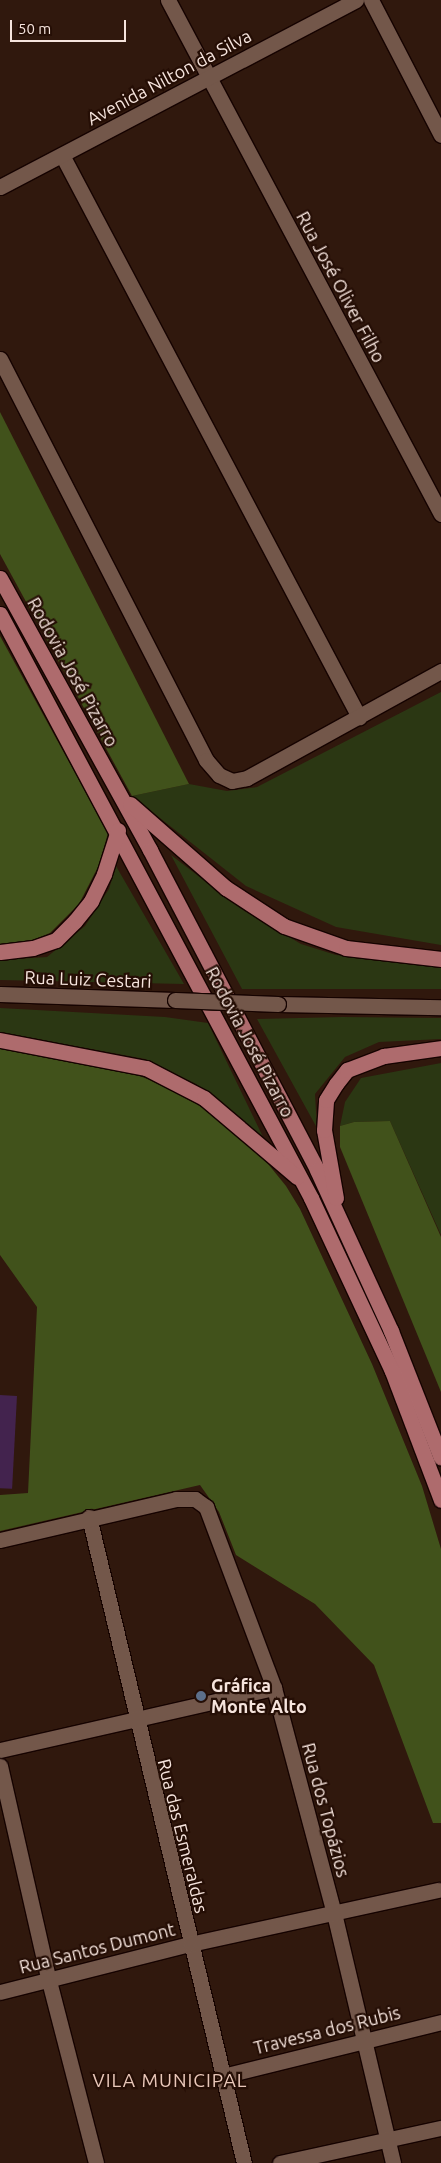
<!DOCTYPE html>
<meta charset="utf-8">
<style>
body{margin:0}
#map{position:relative;width:441px;height:2163px;overflow:hidden;background:#30180d;font-family:Ubuntu,sans-serif}
div>[style]{position:absolute}
.green>*{inset:0;background:#2b3713}
.forest>*{inset:0;background:#41521b}
.building>*{inset:0;background:#43234e;transform-origin:0 0}
.roads{filter:drop-shadow(1px 0 #160300) drop-shadow(-1px 0 #160300) drop-shadow(0 1px #160300) drop-shadow(0 -1px #160300)}
.minor>*{height:15px;margin:-7.5px;padding:0 7.5px;transform-origin:7.5px;border-radius:7.5px;background:#73574a}
.major>*{height:15px;margin:-7.5px;padding:0 7.5px;transform-origin:7.5px;border-radius:7.5px;background:#ae6b6d}
.bridges{filter:drop-shadow(1px 0 #160300) drop-shadow(-1px 0 #160300) drop-shadow(0 1px #160300) drop-shadow(0 -1px #160300)}
.minor-bridge>*{height:15px;margin:-7.5px;padding:0 7.5px;transform-origin:7.5px;border-radius:7.5px;background:#73574a}
.dots>*{width:14px;height:14px;translate:-50% -50%;box-sizing:border-box;border:2px solid #250e05;border-radius:50%}
span{translate:-50% -50%;white-space:nowrap;text-align:center;line-height:1.15;-webkit-text-stroke:4.5px #250e05;paint-order:stroke}
.street-label{font-size:18px;color:#f6e4dd}
.poi-label{font-size:18px;color:#f6e4dd;font-weight:700}
.left{translate:0 -50%;text-align:left}
.neighbourhood-label{font-size:19px;color:#e9c7b9;letter-spacing:1px}
.scale{position:absolute;left:10px;top:20px;width:116px;height:22px;box-sizing:border-box;border:2px solid #f6e4dd;border-top:0;padding-left:6px;font-size:15px;line-height:18px;white-space:nowrap;color:#f6e4dd;-webkit-text-stroke:4px #250e05;paint-order:stroke}
</style>
<div id="map">
<div class="green">
<i style="clip-path:polygon(441px 692px,441px 945px,336px 927px,246px 886px,132px 796px,189px 784px,227px 791px,257px 787px)"></i>
<i style="clip-path:polygon(171px 855px,240px 908px,301px 944px,336px 955px,441px 968px,441px 989px,242px 989px)"></i>
<i style="clip-path:polygon(116px 866px,184px 984px,0 980px,0 960px,47px 957px,85px 926px,109px 889px)"></i>
<i style="clip-path:polygon(0 1008px,165px 1017px,208px 1023px,263px 1137px,196px 1084px,145px 1059px,0 1032px)"></i>
<i style="clip-path:polygon(342px 1017px,441px 1018px,441px 1039px,379px 1042px,345px 1057px,315px 1094px,317px 1128px,257px 1019px)"></i>
<i style="clip-path:polygon(441px 1063px,441px 1235px,390px 1121px,354px 1122px,340px 1126px,345px 1102px,361px 1078px)"></i>
</div>
<div class="forest">
<i style="clip-path:polygon(0 412px,189px 784px,132px 796px,0 554px)"></i>
<i style="clip-path:polygon(0 636px,108px 833px,99px 865px,79px 904px,50px 933px,28px 942px,0 944px)"></i>
<i style="clip-path:polygon(0 1046px,122px 1070px,168px 1086px,211px 1113px,260px 1154px,286px 1186px,300px 1209px,372px 1364px,422px 1486px,441px 1549px,441px 1823px,433px 1823px,374px 1665px,315px 1604px,236px 1555px,219px 1512px,200px 1485px,0 1531px,0 1495px,28px 1493px,37px 1307px,0 1255px)"></i>
<i style="clip-path:polygon(390px 1121px,441px 1237px,441px 1392px,340px 1147px,340px 1126px,354px 1122px)"></i>
</div>
<div class="building">
<i style="left:0;top:1395px;width:17px;height:93px;rotate:3deg"></i>
</div>
<div class="roads">
<div class="minor">
<i style="left:168px;top:0;width:582px;rotate:62.03deg"></i>
<i style="left:371px;top:0;width:152px;rotate:62.6deg"></i>
<i style="left:62px;top:155px;width:636px;rotate:62.14deg"></i>
<i style="left:0;top:187px;width:402px;rotate:-27.7deg"></i>
<i style="left:0;top:359px;width:451px;rotate:62.8deg"></i>
<i style="left:206px;top:760px;width:20px;rotate:49deg"></i>
<i style="left:219px;top:775px;width:14px;rotate:25deg"></i>
<i style="left:232px;top:781px;width:15px;rotate:-11deg"></i>
<i style="left:247px;top:778px;width:222px;rotate:-28.9deg"></i>
<i style="left:0;top:994px;width:175px;rotate:2deg"></i>
<i style="left:278px;top:1004px;width:163px;rotate:1.1deg"></i>
<i style="left:89px;top:1517px;width:664px;rotate:76.51deg"></i>
<i style="left:0;top:1540px;width:181px;rotate:-13.1deg"></i>
<i style="left:176px;top:1499px;width:19px"></i>
<i style="left:195px;top:1499px;width:14px;rotate:36deg"></i>
<i style="left:206px;top:1507px;width:193px;rotate:69.4deg"></i>
<i style="left:274px;top:1688px;width:233px;rotate:75.1deg"></i>
<i style="left:334px;top:1913px;width:257px;rotate:76.7deg"></i>
<i style="left:0;top:1750px;width:281px;rotate:-12.8deg"></i>
<i style="left:0;top:1766px;width:221px;rotate:77.2deg"></i>
<i style="left:49px;top:1981px;width:188px;rotate:75.5deg"></i>
<i style="left:0;top:1992px;width:196px;rotate:-14.2deg"></i>
<i style="left:190px;top:1944px;width:254px;rotate:-12.3deg"></i>
<i style="left:223px;top:2076px;width:225px;rotate:-13.9deg"></i>
<i style="left:280px;top:2163px;width:165px;rotate:-12.3deg"></i>
</div>
<div class="major">
<i style="left:0;top:578px;width:311px;rotate:61.1deg"></i>
<i style="left:150px;top:850px;width:361px;rotate:62.4deg"></i>
<i style="left:317px;top:1170px;width:177px;rotate:65.3deg"></i>
<i style="left:391px;top:1331px;width:136px;rotate:68.5deg"></i>
<i style="left:0;top:614px;width:662px;rotate:61.96deg"></i>
<i style="left:311px;top:1198px;width:191px;rotate:64.9deg"></i>
<i style="left:392px;top:1371px;width:138px;rotate:69.2deg"></i>
<i style="left:130px;top:804px;width:128px;rotate:41.2deg"></i>
<i style="left:226px;top:888px;width:69px;rotate:33.2deg"></i>
<i style="left:284px;top:926px;width:66px;rotate:19.5deg"></i>
<i style="left:346px;top:948px;width:96px;rotate:6.6deg"></i>
<i style="left:0;top:952px;width:33px;rotate:-7deg"></i>
<i style="left:33px;top:948px;width:24px;rotate:-19deg"></i>
<i style="left:56px;top:940px;width:27px;rotate:-45deg"></i>
<i style="left:75px;top:921px;width:26px;rotate:-51deg"></i>
<i style="left:91px;top:901px;width:30px;rotate:-64deg"></i>
<i style="left:104px;top:874px;width:46px;rotate:-72.3deg"></i>
<i style="left:0;top:1040px;width:149px;rotate:10.9deg"></i>
<i style="left:146px;top:1068px;width:65px;rotate:27.3deg"></i>
<i style="left:204px;top:1098px;width:122px;rotate:40.3deg"></i>
<i style="left:336px;top:1198px;width:69px;rotate:-100deg"></i>
<i style="left:324px;top:1130px;width:30px;rotate:-86deg"></i>
<i style="left:326px;top:1100px;width:19px;rotate:-58deg"></i>
<i style="left:336px;top:1084px;width:18px;rotate:-52deg"></i>
<i style="left:347px;top:1070px;width:40px;rotate:-21deg"></i>
<i style="left:384px;top:1056px;width:58px;rotate:-8deg"></i>
</div>
</div>
<div class="bridges">
<div class="minor-bridge">
<i style="left:175px;top:1000px;width:103px;rotate:2.2deg"></i>
</div>
</div>
<div class="dots">
<i style="left:201px;top:1696px;background:#5c6f8a"></i>
</div>
<div class="street-label">
<span style="left:169px;top:77px;rotate:-28deg">Avenida Nilton da Silva</span>
<span style="left:341px;top:287px;rotate:62deg">Rua José Oliver Filho</span>
<span style="left:73px;top:672px;rotate:61deg">Rodovia José Pizarro</span>
<span style="left:88px;top:979px;rotate:2deg">Rua Luiz Cestari</span>
<span style="left:250px;top:1042px;rotate:62deg">Rodovia José Pizarro</span>
<span style="left:326px;top:1810px;rotate:75deg">Rua dos Topázios</span>
<span style="left:183px;top:1836px;rotate:76deg">Rua das Esmeraldas</span>
<span style="left:97px;top:1948px;rotate:-14deg">Rua Santos Dumont</span>
<span style="left:327px;top:2030px;rotate:-14deg">Travessa dos Rubis</span>
</div>
<div class="poi-label">
<span class="left" style="left:211px;top:1696px">Gráfica<br>Monte Alto</span>
</div>
<div class="neighbourhood-label">
<span style="left:170px;top:2081px">VILA MUNICIPAL</span>
</div>
<div class="scale">50 m</div>
</div>
